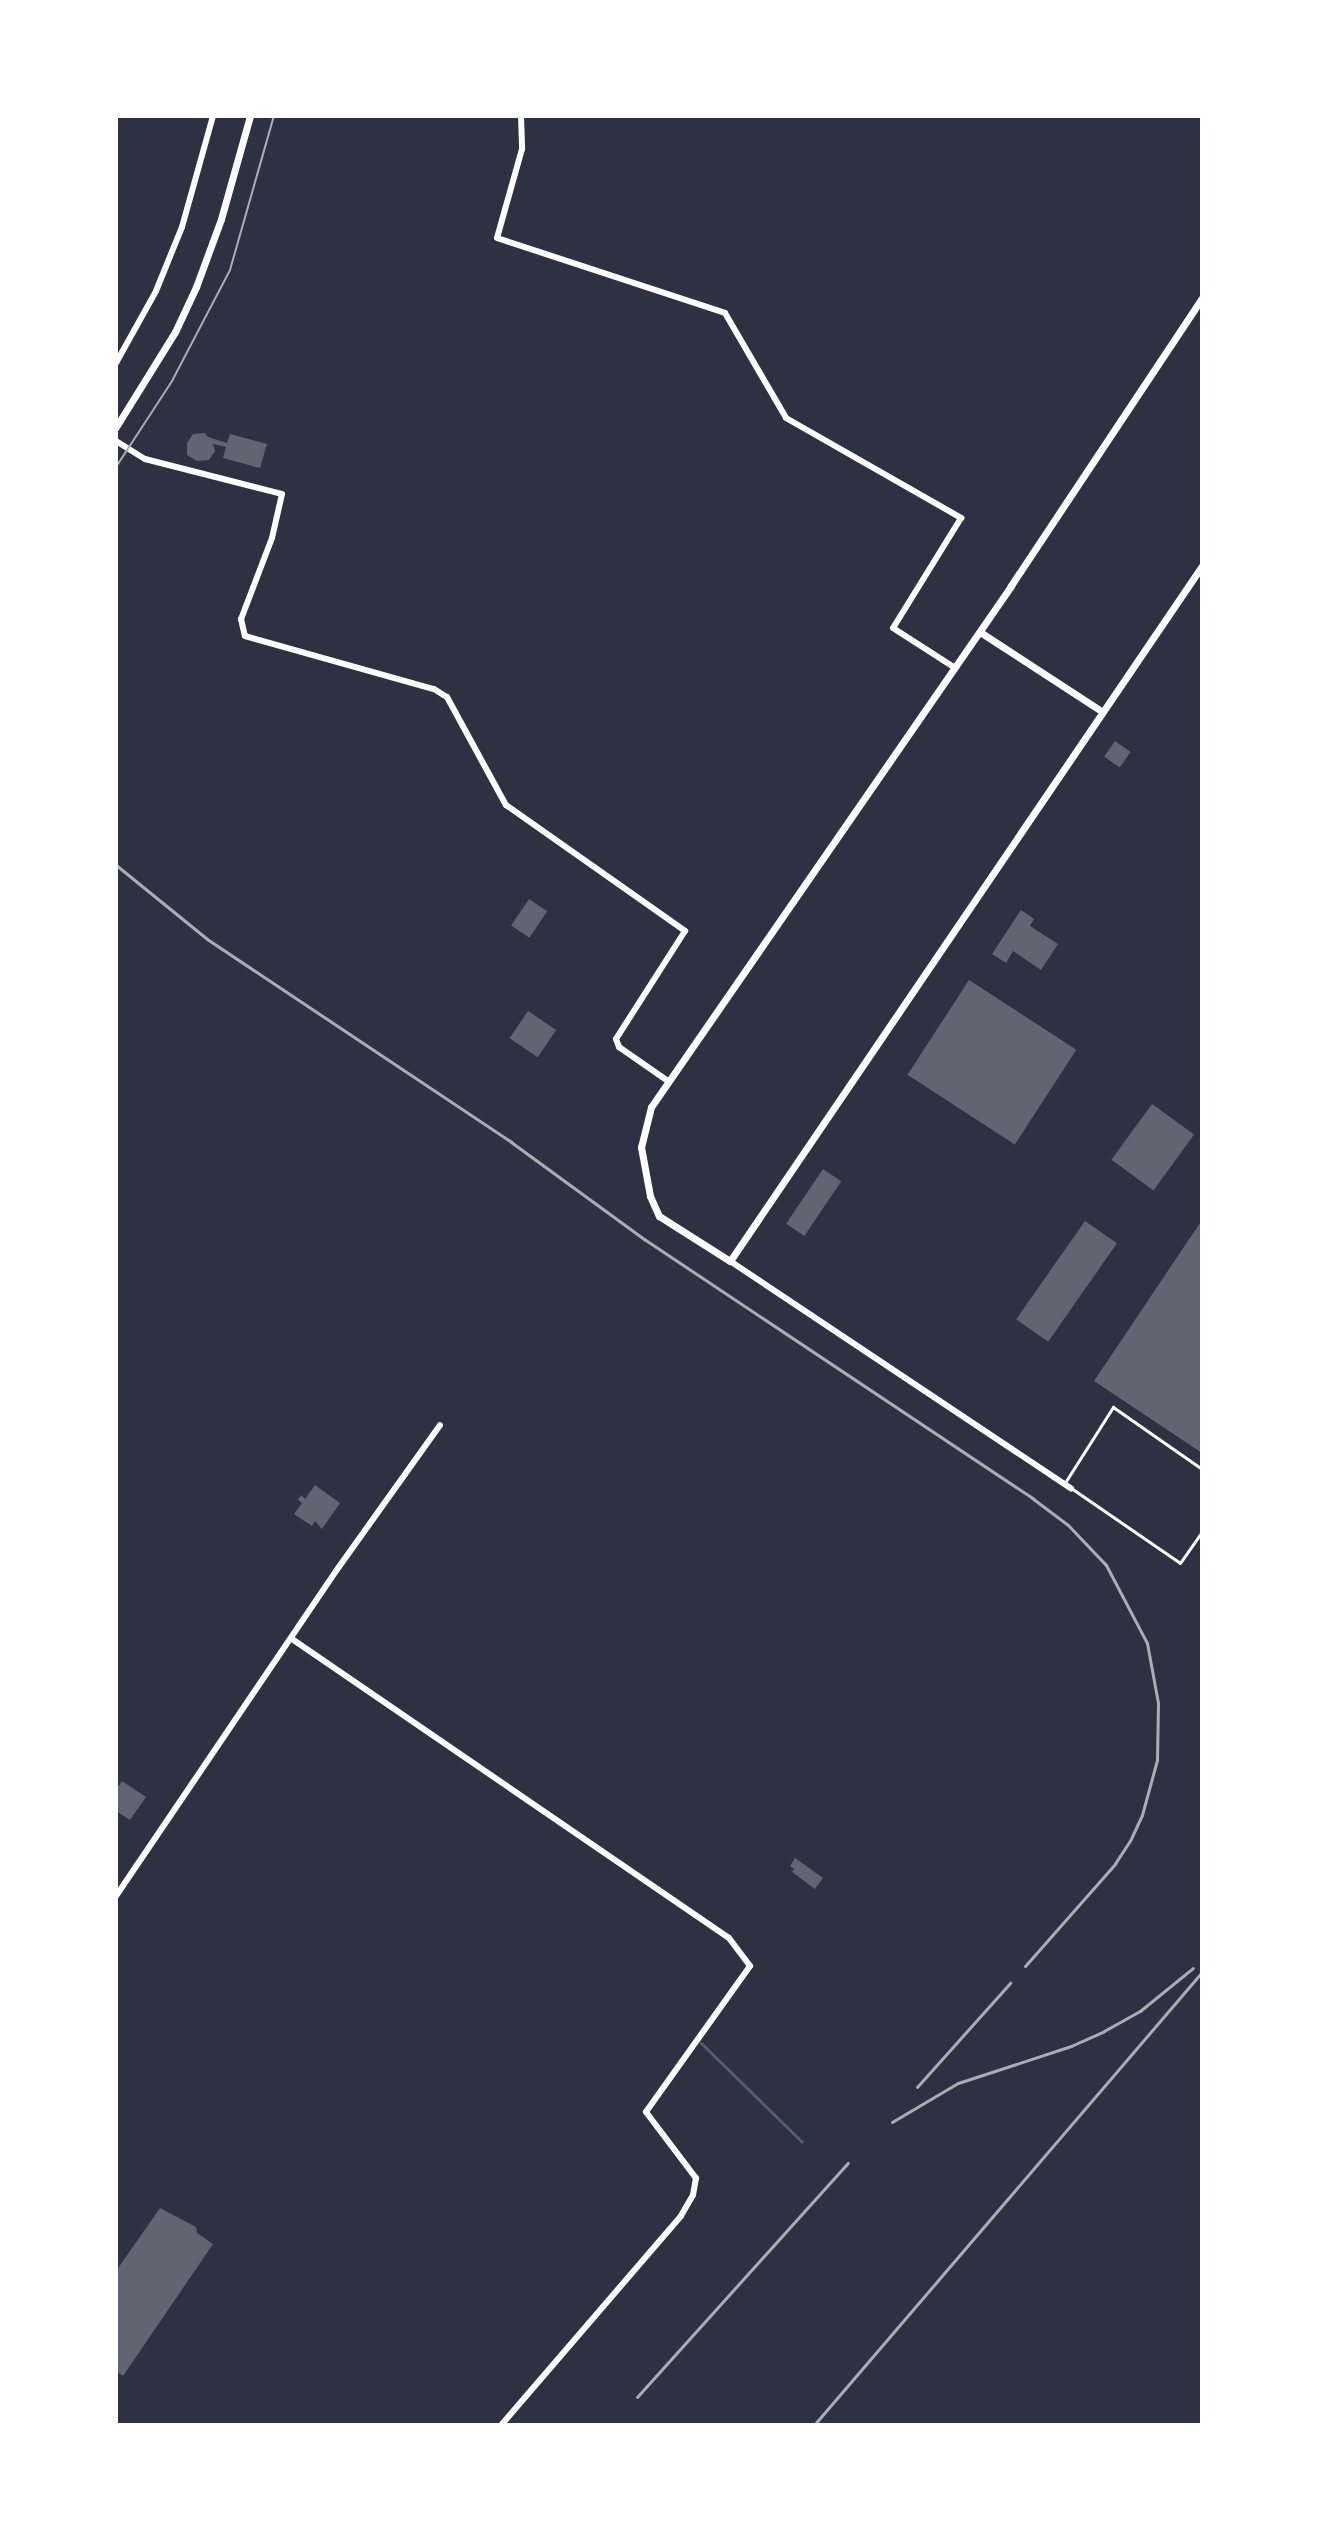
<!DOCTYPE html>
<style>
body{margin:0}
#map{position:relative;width:1318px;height:2541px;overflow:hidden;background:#2d3142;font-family:"DejaVu Sans",sans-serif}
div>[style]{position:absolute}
.stream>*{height:3px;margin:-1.5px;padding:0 1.5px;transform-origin:1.5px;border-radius:1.5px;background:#4f5d75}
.building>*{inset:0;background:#626471;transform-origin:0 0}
.service>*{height:3px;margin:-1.5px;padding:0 1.5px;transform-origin:1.5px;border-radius:1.5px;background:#fff}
.minor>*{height:6px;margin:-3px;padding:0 3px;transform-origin:3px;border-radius:3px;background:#fff}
.tertiary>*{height:7px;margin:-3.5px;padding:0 3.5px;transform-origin:3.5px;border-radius:3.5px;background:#fff}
.tram>*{height:2px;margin:-1px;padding:0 1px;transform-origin:1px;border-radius:1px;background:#abadb3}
.rail>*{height:3px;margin:-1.5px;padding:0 1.5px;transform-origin:1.5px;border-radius:1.5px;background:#abadb3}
span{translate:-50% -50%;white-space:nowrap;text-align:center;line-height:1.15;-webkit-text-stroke:6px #fff;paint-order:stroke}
.frame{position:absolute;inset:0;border:118px solid #fff;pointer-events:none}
</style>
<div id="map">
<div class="stream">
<i style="left:701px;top:2043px;width:141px;rotate:44.4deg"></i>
</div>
<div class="building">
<i style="clip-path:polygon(205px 433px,208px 437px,227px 443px,230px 434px,267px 444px,260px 468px,223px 458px,226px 447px,213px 444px,215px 451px,209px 460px,197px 461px,187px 455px,187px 443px,193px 434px)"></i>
<i style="left:1115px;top:741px;width:19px;height:19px;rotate:35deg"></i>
<i style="left:529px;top:899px;width:22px;height:32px;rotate:34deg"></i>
<i style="clip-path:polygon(1021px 910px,1034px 919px,1030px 926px,1058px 944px,1041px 970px,1013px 951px,1006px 963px,992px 954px)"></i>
<i style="left:969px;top:980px;width:128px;height:113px;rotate:33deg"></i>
<i style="left:528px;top:1011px;width:34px;height:33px;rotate:34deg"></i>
<i style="left:1152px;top:1104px;width:52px;height:69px;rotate:36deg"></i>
<i style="left:823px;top:1169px;width:22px;height:66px;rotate:34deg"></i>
<i style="clip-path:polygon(1202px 1220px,1202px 1453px,1094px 1381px)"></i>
<i style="left:1085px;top:1221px;width:39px;height:120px;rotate:35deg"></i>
<i style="clip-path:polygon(315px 1485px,340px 1503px,322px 1529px,315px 1521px,312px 1526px,294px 1514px,302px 1503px,298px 1500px,301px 1495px,305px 1499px)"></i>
<i style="clip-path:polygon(122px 1781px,146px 1797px,130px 1820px,116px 1811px,116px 1790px)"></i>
<i style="clip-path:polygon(795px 1858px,823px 1878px,815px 1889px,792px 1872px,794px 1869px,790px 1866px)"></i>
<i style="clip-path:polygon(160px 2208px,196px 2227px,197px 2233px,213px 2244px,123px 2376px,116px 2371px,116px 2271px)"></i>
</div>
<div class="service">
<i style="left:1066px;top:1481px;width:88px;rotate:-57.6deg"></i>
<i style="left:1113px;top:1407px;width:108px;rotate:34.9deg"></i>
<i style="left:1071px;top:1488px;width:132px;rotate:34.5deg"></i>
<i style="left:1180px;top:1563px;width:38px;rotate:-55deg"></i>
</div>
<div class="minor">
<i style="left:521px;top:116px;width:33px;rotate:88deg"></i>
<i style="left:522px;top:149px;width:92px;rotate:105.7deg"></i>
<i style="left:497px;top:238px;width:240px;rotate:18.2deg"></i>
<i style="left:725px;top:313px;width:121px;rotate:59.8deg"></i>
<i style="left:786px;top:418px;width:202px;rotate:29.7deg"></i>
<i style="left:961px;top:518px;width:129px;rotate:121.7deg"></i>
<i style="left:893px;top:628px;width:74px;rotate:32.8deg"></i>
<i style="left:116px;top:363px;width:82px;rotate:-60.9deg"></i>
<i style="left:156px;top:291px;width:69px;rotate:-67.9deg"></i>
<i style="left:182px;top:227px;width:115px;rotate:-74.4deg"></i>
<i style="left:116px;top:441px;width:34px;rotate:32deg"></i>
<i style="left:145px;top:459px;width:141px;rotate:14.3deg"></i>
<i style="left:282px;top:494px;width:45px;rotate:102.8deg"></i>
<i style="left:272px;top:538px;width:87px;rotate:110.9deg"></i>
<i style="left:241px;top:619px;width:17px;rotate:77deg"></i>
<i style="left:245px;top:636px;width:196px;rotate:15.7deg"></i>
<i style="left:434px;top:689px;width:15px;rotate:32deg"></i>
<i style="left:447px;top:697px;width:123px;rotate:61.4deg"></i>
<i style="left:506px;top:805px;width:219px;rotate:35.1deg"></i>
<i style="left:685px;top:931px;width:128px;rotate:122.6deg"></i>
<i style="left:616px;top:1039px;width:9px;rotate:69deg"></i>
<i style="left:619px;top:1047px;width:60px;rotate:34.8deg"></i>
<i style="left:730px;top:1261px;width:410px;rotate:33.7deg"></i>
<i style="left:292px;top:1639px;width:529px;rotate:34.38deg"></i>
<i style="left:729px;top:1938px;width:35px;rotate:53deg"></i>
<i style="left:750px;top:1966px;width:179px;rotate:125.5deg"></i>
<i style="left:646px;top:2112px;width:83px;rotate:52.9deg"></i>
<i style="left:696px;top:2178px;width:17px;rotate:100deg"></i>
<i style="left:693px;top:2195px;width:24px;rotate:120deg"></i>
<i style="left:681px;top:2216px;width:276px;rotate:130.7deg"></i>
<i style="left:116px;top:1896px;width:392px;rotate:-55.9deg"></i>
<i style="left:336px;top:1571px;width:179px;rotate:-54.5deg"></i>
</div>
<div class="tertiary">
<i style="left:1202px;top:298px;width:346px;rotate:123.6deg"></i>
<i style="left:1011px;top:586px;width:633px;rotate:124.64deg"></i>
<i style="left:651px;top:1107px;width:41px;rotate:104deg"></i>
<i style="left:641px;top:1147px;width:50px;rotate:79.6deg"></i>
<i style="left:650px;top:1196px;width:22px;rotate:66deg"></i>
<i style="left:659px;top:1216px;width:84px;rotate:32.4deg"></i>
<i style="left:730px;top:1261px;width:840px;rotate:-55.82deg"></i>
<i style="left:116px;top:427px;width:112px;rotate:-58.2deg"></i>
<i style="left:175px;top:332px;width:50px;rotate:-65deg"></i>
<i style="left:196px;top:287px;width:72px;rotate:-69.8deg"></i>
<i style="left:221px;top:219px;width:107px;rotate:-74.3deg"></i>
<i style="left:980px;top:632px;width:145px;rotate:33.1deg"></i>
</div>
<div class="tram">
<i style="left:116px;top:467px;width:103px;rotate:-56.9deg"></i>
<i style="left:172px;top:381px;width:125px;rotate:-62.4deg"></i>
<i style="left:230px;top:270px;width:160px;rotate:-74.1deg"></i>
</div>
<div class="rail">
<i style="left:116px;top:865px;width:117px;rotate:39.1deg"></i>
<i style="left:207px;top:939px;width:366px;rotate:33.7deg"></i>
<i style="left:511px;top:1142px;width:165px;rotate:36.1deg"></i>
<i style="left:644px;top:1239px;width:467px;rotate:33.7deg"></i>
<i style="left:1032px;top:1498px;width:45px;rotate:36.9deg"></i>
<i style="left:1068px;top:1525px;width:55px;rotate:46.5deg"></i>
<i style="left:1106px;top:1565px;width:88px;rotate:62.3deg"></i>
<i style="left:1147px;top:1643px;width:61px;rotate:79.6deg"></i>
<i style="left:1158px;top:1703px;width:57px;rotate:91deg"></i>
<i style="left:1157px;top:1760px;width:57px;rotate:105.3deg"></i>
<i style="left:1142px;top:1815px;width:26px;rotate:115deg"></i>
<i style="left:1131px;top:1839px;width:30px;rotate:123deg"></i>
<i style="left:1115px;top:1864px;width:136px;rotate:131.4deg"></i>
<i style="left:917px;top:2087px;width:140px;rotate:-48.2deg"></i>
<i style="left:892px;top:2122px;width:77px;rotate:-30.6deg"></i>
<i style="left:958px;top:2083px;width:119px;rotate:-18.1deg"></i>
<i style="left:1071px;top:2046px;width:36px;rotate:-24deg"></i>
<i style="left:1104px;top:2031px;width:41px;rotate:-29.1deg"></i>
<i style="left:1140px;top:2011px;width:68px;rotate:-39.1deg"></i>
<i style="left:637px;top:2397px;width:315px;rotate:-48deg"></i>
<i style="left:814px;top:2425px;width:596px;rotate:-49.42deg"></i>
</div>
<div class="frame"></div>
</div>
